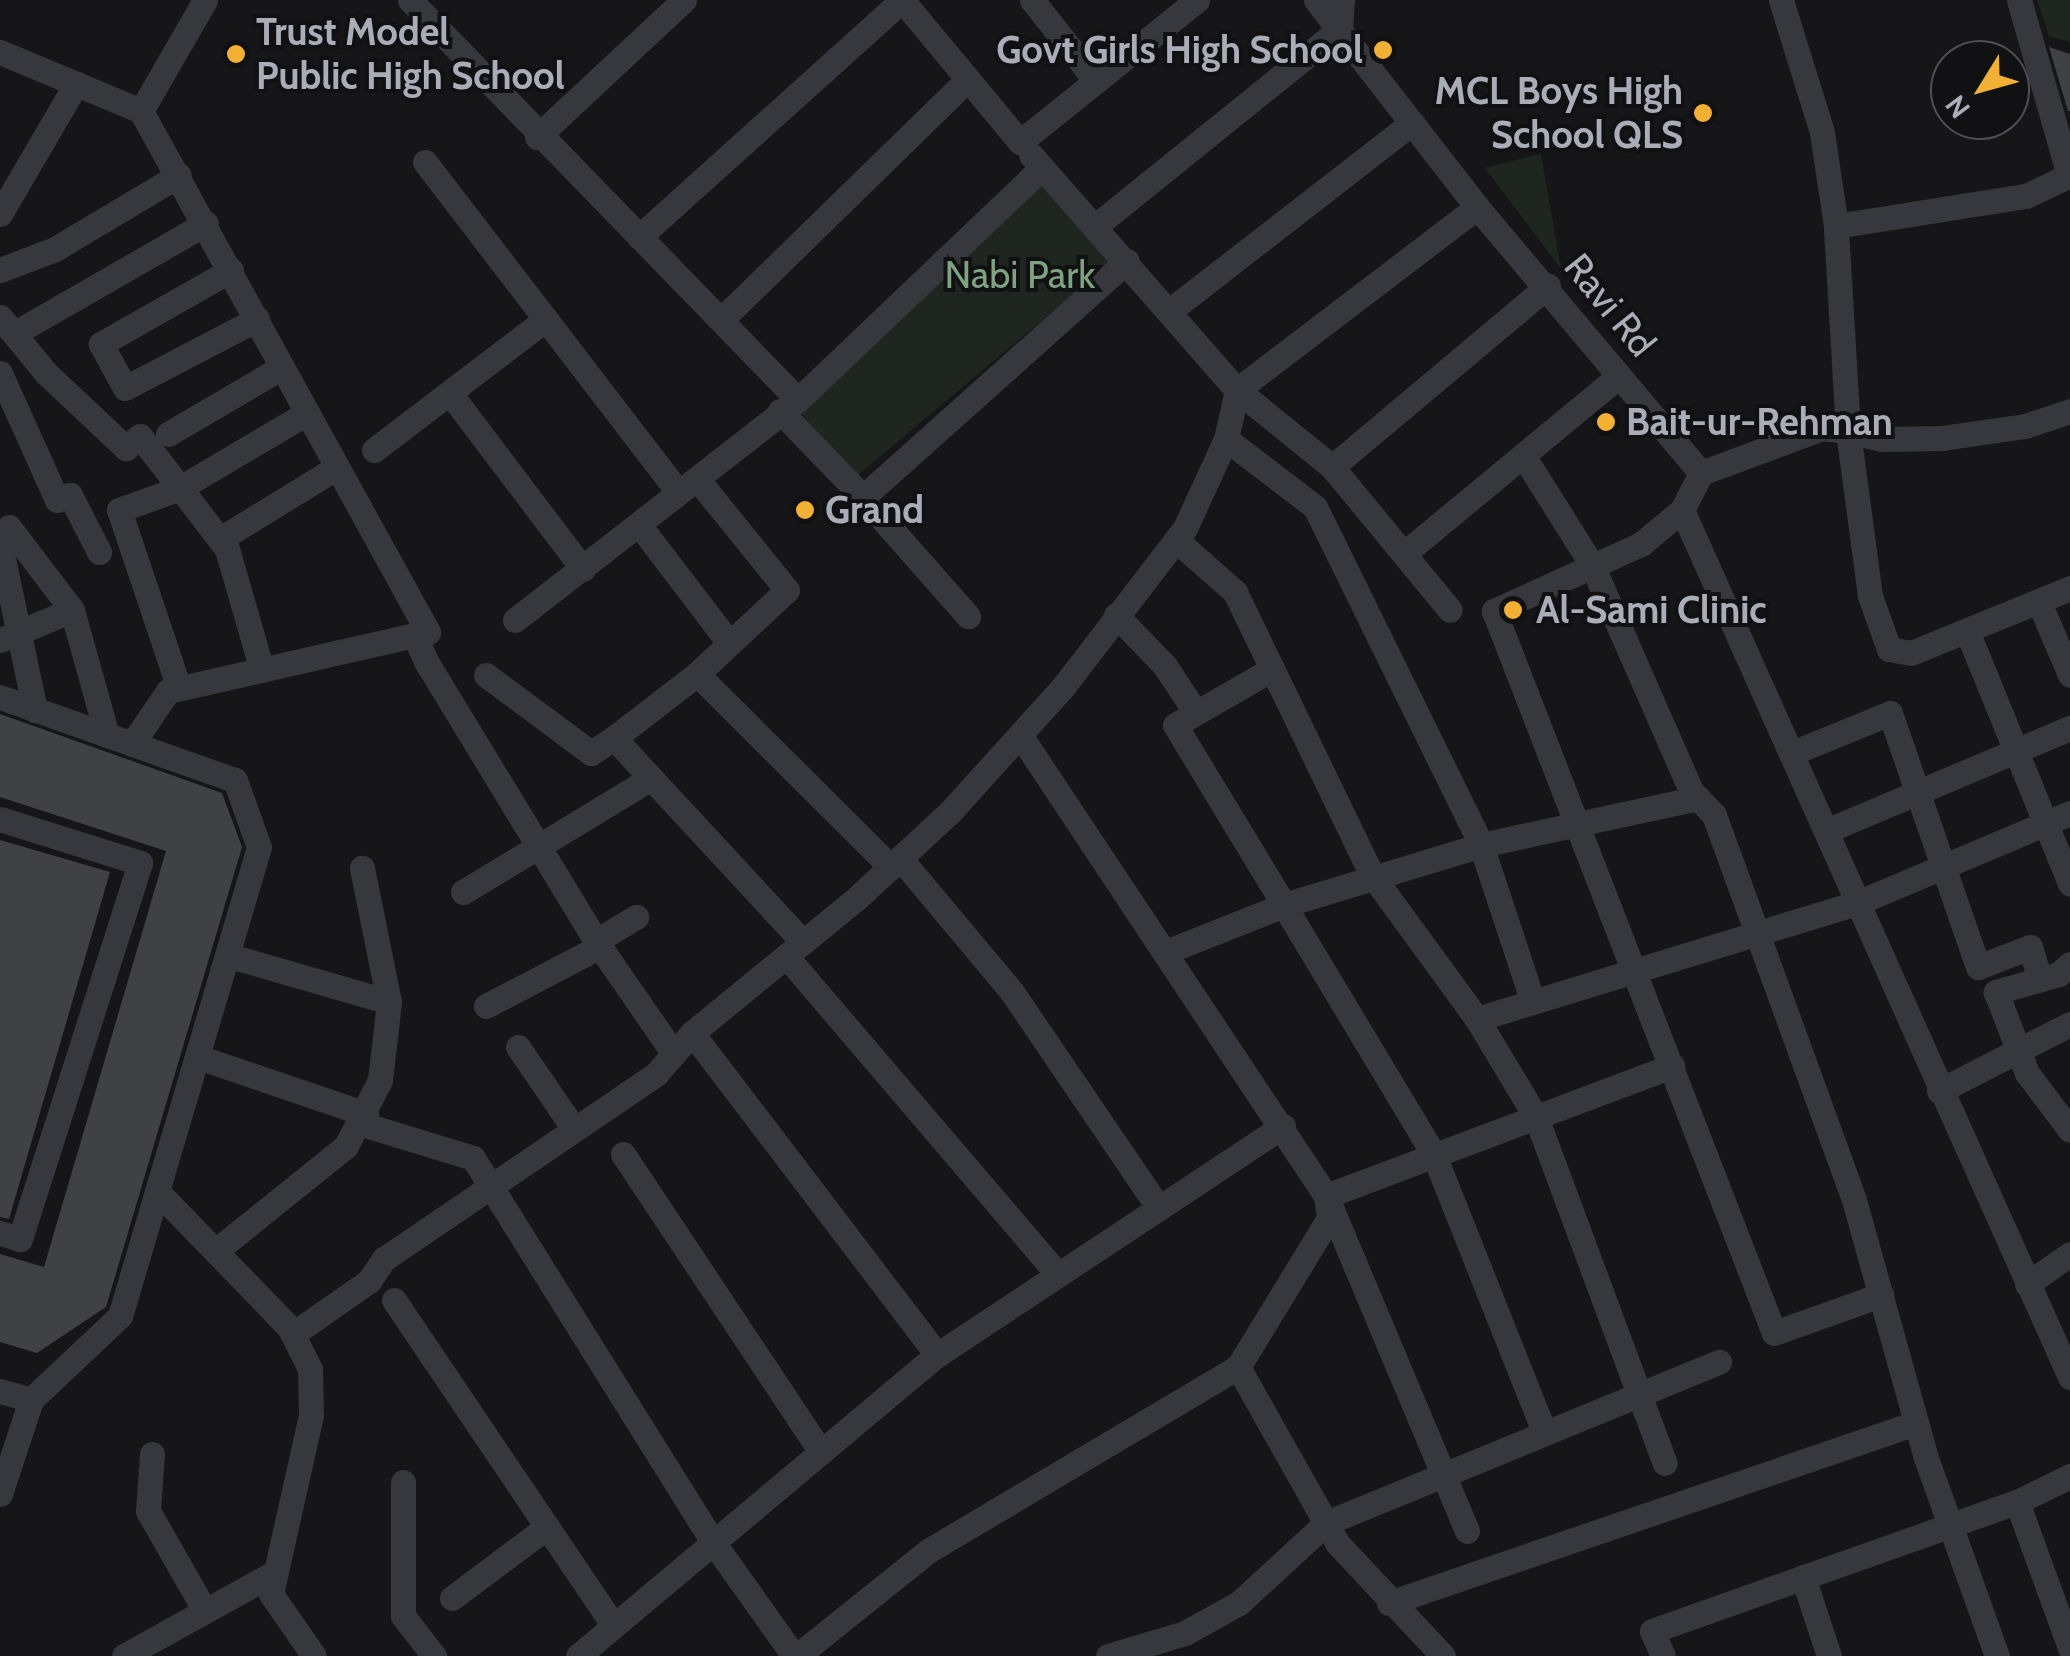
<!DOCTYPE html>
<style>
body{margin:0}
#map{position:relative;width:2070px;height:1656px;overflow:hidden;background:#161618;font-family:Cabin,sans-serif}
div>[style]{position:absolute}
.green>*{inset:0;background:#1e261f;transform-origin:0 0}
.building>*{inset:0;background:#404145}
.minor>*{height:25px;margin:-12.5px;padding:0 12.5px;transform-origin:12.5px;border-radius:12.5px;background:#37383d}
.dots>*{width:28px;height:28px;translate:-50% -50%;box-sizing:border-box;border:5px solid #111113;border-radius:50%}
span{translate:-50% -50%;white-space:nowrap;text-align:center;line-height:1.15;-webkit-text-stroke:8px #111113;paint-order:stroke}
.poi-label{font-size:38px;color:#a8adb8;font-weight:700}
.left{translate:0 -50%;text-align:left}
.right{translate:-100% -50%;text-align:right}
.park-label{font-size:38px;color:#7fa381}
.street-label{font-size:38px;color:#a8adb8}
.north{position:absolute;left:1930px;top:40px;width:100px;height:100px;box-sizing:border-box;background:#111113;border:2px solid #4d4f55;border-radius:50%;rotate:233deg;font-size:28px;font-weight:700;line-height:40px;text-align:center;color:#a8adb8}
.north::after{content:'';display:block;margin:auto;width:35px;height:45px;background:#f2b134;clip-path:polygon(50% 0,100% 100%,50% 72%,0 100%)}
</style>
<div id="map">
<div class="green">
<i style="clip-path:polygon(2037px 0,2070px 0,2070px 42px,2049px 36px)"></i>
<i style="clip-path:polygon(1541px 154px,1561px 269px,1485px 168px)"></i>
<i style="left:1048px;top:177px;width:106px;height:341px;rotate:50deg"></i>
</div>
<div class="building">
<i style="clip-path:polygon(2049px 47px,2070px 54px,2070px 111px,2068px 111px)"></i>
<i style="clip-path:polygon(0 714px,222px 793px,242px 847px,106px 1307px,37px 1353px,0 1342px,0 1254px,44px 1267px,166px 851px,0 797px)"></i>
<i style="clip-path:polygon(0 840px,110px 872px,9px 1219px,0 1217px)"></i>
</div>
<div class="minor">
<i style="left:410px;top:0;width:557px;rotate:45.87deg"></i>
<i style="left:1032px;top:0;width:103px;rotate:51.7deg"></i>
<i style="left:1316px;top:0;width:262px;rotate:52.1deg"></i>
<i style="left:1477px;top:207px;width:348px;rotate:49.9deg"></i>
<i style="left:1701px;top:473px;width:129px;rotate:-20.4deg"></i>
<i style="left:1822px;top:428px;width:26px;rotate:7deg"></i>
<i style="left:1848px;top:431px;width:205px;rotate:-93.4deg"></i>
<i style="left:1836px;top:226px;width:95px;rotate:-98.5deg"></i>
<i style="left:1822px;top:132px;width:138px;rotate:-107.3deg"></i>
<i style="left:2019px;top:0;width:183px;rotate:74.1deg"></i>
<i style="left:0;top:52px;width:153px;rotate:22.7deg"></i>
<i style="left:141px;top:111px;width:595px;rotate:61.15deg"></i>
<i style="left:428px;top:632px;width:14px;rotate:168deg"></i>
<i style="left:414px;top:635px;width:31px;rotate:65deg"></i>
<i style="left:427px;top:663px;width:325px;rotate:58.7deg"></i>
<i style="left:596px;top:941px;width:134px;rotate:55.4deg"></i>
<i style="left:141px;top:111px;width:128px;rotate:-60deg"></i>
<i style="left:537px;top:137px;width:201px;rotate:-43deg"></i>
<i style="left:1031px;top:155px;width:313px;rotate:48.8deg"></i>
<i style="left:1237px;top:390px;width:122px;rotate:39deg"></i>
<i style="left:1332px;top:467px;width:185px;rotate:50.5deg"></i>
<i style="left:425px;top:162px;width:416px;rotate:52.5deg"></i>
<i style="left:0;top:214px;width:151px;rotate:-59.7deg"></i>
<i style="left:1098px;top:224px;width:311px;rotate:-38.9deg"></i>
<i style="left:1340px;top:29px;width:29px;rotate:-86deg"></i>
<i style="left:1836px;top:226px;width:192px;rotate:-9deg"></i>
<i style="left:2026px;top:196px;width:49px;rotate:-25.5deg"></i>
<i style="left:639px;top:237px;width:354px;rotate:-42deg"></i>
<i style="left:902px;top:0;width:185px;rotate:50.3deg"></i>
<i style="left:1020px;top:142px;width:227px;rotate:-38.7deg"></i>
<i style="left:0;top:270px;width:59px;rotate:-20.9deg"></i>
<i style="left:55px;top:249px;width:144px;rotate:-30.8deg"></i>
<i style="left:231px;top:270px;width:150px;rotate:150.4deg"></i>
<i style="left:101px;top:344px;width:50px;rotate:61.4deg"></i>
<i style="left:125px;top:388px;width:149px;rotate:-27.6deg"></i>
<i style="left:1172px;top:309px;width:304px;rotate:-37.8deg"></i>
<i style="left:0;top:317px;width:72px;rotate:50.6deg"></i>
<i style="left:46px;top:373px;width:110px;rotate:43.2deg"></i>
<i style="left:126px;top:448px;width:18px;rotate:-41deg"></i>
<i style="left:140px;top:436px;width:143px;rotate:52.4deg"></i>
<i style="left:227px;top:549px;width:126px;rotate:73.9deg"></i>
<i style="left:721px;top:320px;width:342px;rotate:-44.3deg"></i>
<i style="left:15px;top:333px;width:220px;rotate:-29.9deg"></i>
<i style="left:0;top:373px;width:139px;rotate:65.8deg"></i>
<i style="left:57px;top:500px;width:14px;rotate:-21deg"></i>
<i style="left:70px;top:495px;width:64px;rotate:63deg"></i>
<i style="left:452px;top:396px;width:217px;rotate:52.9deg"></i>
<i style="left:780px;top:411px;width:120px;rotate:46deg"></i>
<i style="left:863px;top:497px;width:354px;rotate:-41.8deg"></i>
<i style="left:2070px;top:411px;width:47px;rotate:161.6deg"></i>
<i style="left:2025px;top:426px;width:83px;rotate:171.7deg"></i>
<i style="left:1943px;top:438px;width:61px;rotate:179.1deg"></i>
<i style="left:1882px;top:439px;width:35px;rotate:-167deg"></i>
<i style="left:1848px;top:431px;width:166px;rotate:82.4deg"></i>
<i style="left:1870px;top:596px;width:56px;rotate:70.3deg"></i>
<i style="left:1889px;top:649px;width:22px;rotate:10deg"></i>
<i style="left:1911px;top:653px;width:172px;rotate:-22.2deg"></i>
<i style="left:168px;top:434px;width:132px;rotate:-30.4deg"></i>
<i style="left:1226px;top:439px;width:112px;rotate:37.4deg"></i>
<i style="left:1315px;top:507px;width:377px;rotate:63.8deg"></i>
<i style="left:1481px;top:845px;width:165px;rotate:71.7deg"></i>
<i style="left:374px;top:450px;width:216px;rotate:-37.3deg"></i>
<i style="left:1524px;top:457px;width:128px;rotate:57.8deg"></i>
<i style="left:1592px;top:565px;width:247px;rotate:66.3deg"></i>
<i style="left:1691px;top:791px;width:33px;rotate:46deg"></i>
<i style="left:1714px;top:815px;width:410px;rotate:70deg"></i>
<i style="left:1854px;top:1200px;width:265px;rotate:74.4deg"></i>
<i style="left:1925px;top:1455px;width:214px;rotate:70.3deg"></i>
<i style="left:1332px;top:467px;width:282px;rotate:-40deg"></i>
<i style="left:1701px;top:473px;width:42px;rotate:117.2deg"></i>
<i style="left:1682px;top:510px;width:53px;rotate:140.3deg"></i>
<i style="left:1641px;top:544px;width:162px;rotate:155.5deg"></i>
<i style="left:1494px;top:611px;width:774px;rotate:68.8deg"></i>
<i style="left:1774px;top:1333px;width:114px;rotate:-19.6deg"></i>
<i style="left:863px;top:497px;width:159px;rotate:48.6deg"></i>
<i style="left:1682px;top:510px;width:950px;rotate:65.89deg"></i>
<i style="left:640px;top:526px;width:147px;rotate:52.7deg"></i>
<i style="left:9px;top:527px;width:104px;rotate:52.8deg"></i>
<i style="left:72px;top:610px;width:130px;rotate:74.4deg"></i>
<i style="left:220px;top:539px;width:136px;rotate:-31.5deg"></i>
<i style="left:1176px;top:540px;width:79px;rotate:41.4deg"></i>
<i style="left:1235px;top:592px;width:314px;rotate:64.2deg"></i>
<i style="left:1372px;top:875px;width:178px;rotate:53.9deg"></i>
<i style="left:1477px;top:1019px;width:114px;rotate:59deg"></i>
<i style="left:1536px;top:1117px;width:369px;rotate:69.6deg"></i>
<i style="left:0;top:544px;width:170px;rotate:78.1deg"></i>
<i style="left:1406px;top:552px;width:276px;rotate:-39.6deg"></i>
<i style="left:2039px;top:602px;width:79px;rotate:67deg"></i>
<i style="left:1116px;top:615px;width:71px;rotate:46.1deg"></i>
<i style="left:1165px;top:666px;width:56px;rotate:56.6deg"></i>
<i style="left:515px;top:620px;width:358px;rotate:-37.9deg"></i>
<i style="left:798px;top:400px;width:337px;rotate:-43.6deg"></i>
<i style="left:1967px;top:631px;width:273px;rotate:67.8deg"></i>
<i style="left:0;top:640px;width:78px;rotate:-22.6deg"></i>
<i style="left:697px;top:674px;width:274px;rotate:44.9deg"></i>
<i style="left:486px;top:675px;width:131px;rotate:36.6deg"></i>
<i style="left:591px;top:753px;width:27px;rotate:-33deg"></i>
<i style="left:614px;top:738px;width:278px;rotate:47.2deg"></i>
<i style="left:179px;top:688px;width:188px;rotate:-108.6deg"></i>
<i style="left:119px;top:510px;width:65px;rotate:-19.8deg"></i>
<i style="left:180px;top:488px;width:147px;rotate:-30.6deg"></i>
<i style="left:0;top:697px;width:249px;rotate:19.5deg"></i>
<i style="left:235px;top:780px;width:71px;rotate:70.3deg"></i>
<i style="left:259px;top:847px;width:489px;rotate:106.5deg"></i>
<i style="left:120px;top:1316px;width:122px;rotate:136.7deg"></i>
<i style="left:31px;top:1400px;width:99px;rotate:108.3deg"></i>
<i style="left:1020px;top:735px;width:553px;rotate:56.42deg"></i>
<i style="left:1326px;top:1196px;width:22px;rotate:82deg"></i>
<i style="left:1329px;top:1218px;width:175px;rotate:121.4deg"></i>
<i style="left:1238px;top:1367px;width:202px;rotate:60.6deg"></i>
<i style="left:1337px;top:1543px;width:155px;rotate:46.8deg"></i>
<i style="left:614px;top:738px;width:105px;rotate:-37.6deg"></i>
<i style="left:697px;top:674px;width:123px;rotate:-43deg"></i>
<i style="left:787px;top:590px;width:143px;rotate:-129deg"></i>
<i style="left:132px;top:744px;width:64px;rotate:-55.8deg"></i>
<i style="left:168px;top:691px;width:252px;rotate:-12.8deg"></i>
<i style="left:1792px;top:753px;width:106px;rotate:-22.2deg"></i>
<i style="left:1890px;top:713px;width:269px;rotate:70.9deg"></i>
<i style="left:1978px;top:967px;width:56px;rotate:-21deg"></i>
<i style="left:2030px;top:947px;width:34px;rotate:73deg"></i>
<i style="left:0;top:819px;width:147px;rotate:17.4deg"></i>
<i style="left:140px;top:863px;width:395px;rotate:107.7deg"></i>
<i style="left:20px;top:1239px;width:21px;rotate:-163deg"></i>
<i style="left:1826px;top:831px;width:265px;rotate:-22.9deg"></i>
<i style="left:900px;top:858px;width:175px;rotate:50.1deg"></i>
<i style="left:1012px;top:992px;width:261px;rotate:55.8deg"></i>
<i style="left:463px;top:892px;width:220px;rotate:-31.2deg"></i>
<i style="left:596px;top:941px;width:47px;rotate:-31deg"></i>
<i style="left:1168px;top:951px;width:125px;rotate:-21.6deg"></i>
<i style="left:1284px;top:905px;width:210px;rotate:-121.2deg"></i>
<i style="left:1175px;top:725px;width:112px;rotate:-30deg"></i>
<i style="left:786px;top:956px;width:419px;rotate:49.5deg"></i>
<i style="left:237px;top:958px;width:158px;rotate:16.1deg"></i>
<i style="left:2070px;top:964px;width:15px;rotate:138deg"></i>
<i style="left:2059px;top:974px;width:66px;rotate:164.1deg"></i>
<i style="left:1996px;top:992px;width:87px;rotate:69.1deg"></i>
<i style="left:2027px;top:1073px;width:71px;rotate:53deg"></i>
<i style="left:486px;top:1006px;width:130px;rotate:-27.6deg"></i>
<i style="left:1477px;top:1019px;width:397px;rotate:-17deg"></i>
<i style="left:1857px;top:903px;width:231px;rotate:-22.9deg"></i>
<i style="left:692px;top:1033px;width:405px;rotate:52.7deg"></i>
<i style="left:518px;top:1047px;width:96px;rotate:55.6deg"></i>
<i style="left:210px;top:1061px;width:165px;rotate:18.8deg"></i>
<i style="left:1939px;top:1091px;width:147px;rotate:-27.1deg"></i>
<i style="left:362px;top:1124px;width:116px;rotate:17deg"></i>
<i style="left:473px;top:1158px;width:453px;rotate:58deg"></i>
<i style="left:713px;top:1542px;width:140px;rotate:54.6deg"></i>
<i style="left:623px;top:1154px;width:358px;rotate:56.4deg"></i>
<i style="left:157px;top:1191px;width:190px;rotate:45.9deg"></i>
<i style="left:289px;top:1327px;width:47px;rotate:63.4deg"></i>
<i style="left:310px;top:1369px;width:46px;rotate:88.8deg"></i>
<i style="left:311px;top:1415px;width:183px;rotate:102.6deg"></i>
<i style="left:271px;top:1594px;width:75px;rotate:55.3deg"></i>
<i style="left:218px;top:1249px;width:164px;rotate:-38.8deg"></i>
<i style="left:346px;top:1146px;width:74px;rotate:-62.7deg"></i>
<i style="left:380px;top:1080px;width:79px;rotate:-83.4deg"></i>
<i style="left:389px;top:1002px;width:137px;rotate:-101.4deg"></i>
<i style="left:2027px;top:1284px;width:52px;rotate:-34.9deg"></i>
<i style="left:394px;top:1300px;width:393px;rotate:56deg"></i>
<i style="left:293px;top:1334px;width:93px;rotate:-34.9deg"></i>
<i style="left:369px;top:1281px;width:27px;rotate:-56deg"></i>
<i style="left:384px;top:1259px;width:329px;rotate:-34.2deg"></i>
<i style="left:656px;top:1074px;width:55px;rotate:-48.7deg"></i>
<i style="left:692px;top:1033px;width:213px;rotate:-39.3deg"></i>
<i style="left:857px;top:898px;width:127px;rotate:-42.8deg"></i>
<i style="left:950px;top:812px;width:169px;rotate:-47.9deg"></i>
<i style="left:1063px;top:687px;width:200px;rotate:-52.5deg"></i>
<i style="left:1185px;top:528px;width:98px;rotate:-65.3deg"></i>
<i style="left:1226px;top:439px;width:50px;rotate:-77.3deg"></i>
<i style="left:1237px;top:390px;width:302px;rotate:-37.3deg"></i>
<i style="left:0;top:1391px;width:32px;rotate:16deg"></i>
<i style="left:1543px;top:1429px;width:295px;rotate:-111.7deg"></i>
<i style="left:1434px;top:1155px;width:292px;rotate:-121deg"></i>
<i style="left:1284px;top:905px;width:206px;rotate:-16.9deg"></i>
<i style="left:1481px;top:845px;width:222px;rotate:-12.2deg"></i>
<i style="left:152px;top:1454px;width:57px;rotate:94deg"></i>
<i style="left:148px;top:1511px;width:115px;rotate:60.3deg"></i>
<i style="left:403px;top:1482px;width:134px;rotate:90deg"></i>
<i style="left:403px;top:1616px;width:51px;rotate:52.2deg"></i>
<i style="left:2017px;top:1502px;width:155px;rotate:70deg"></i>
<i style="left:1467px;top:1531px;width:363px;rotate:-112.8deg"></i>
<i style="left:1326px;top:1196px;width:370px;rotate:-20.6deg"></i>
<i style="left:1803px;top:1577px;width:83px;rotate:71.8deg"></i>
<i style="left:452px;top:1598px;width:119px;rotate:-36.8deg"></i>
<i style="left:1389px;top:1603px;width:557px;rotate:-18.86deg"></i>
<i style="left:124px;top:1656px;width:169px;rotate:-29deg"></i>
<i style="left:578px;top:1656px;width:468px;rotate:-40deg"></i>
<i style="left:937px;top:1355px;width:415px;rotate:-33.5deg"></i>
<i style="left:797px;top:1656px;width:168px;rotate:-38.7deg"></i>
<i style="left:928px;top:1551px;width:360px;rotate:-30.7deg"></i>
<i style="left:1108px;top:1656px;width:80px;rotate:-16.6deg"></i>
<i style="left:1185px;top:1633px;width:62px;rotate:-29.1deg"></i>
<i style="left:1239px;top:1603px;width:118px;rotate:-42.6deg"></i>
<i style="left:1326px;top:1523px;width:425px;rotate:-22.3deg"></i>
<i style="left:1663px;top:1656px;width:27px;rotate:-114deg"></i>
<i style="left:1652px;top:1631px;width:387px;rotate:-19.5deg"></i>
<i style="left:2017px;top:1502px;width:59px;rotate:-26.1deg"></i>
</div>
<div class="dots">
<i style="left:1383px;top:50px;background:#f2b134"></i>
<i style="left:236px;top:54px;background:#f2b134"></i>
<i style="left:1703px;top:113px;background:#f2b134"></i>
<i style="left:1606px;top:422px;background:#f2b134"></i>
<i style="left:805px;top:510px;background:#f2b134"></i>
<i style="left:1513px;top:610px;background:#f2b134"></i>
</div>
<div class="poi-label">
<span class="left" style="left:256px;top:54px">Trust Model<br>Public High School</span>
<span class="right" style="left:1363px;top:50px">Govt Girls High School</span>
<span class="right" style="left:1683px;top:113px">MCL Boys High<br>School QLS</span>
<span class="left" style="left:1626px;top:422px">Bait-ur-Rehman</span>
<span class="left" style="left:825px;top:510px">Grand</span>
<span class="left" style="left:1536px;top:610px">Al-Sami Clinic</span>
</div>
<div class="park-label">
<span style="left:1020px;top:275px">Nabi Park</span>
</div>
<div class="street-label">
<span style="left:1610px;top:305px;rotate:51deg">Ravi Rd</span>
</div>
<div class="north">N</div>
</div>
